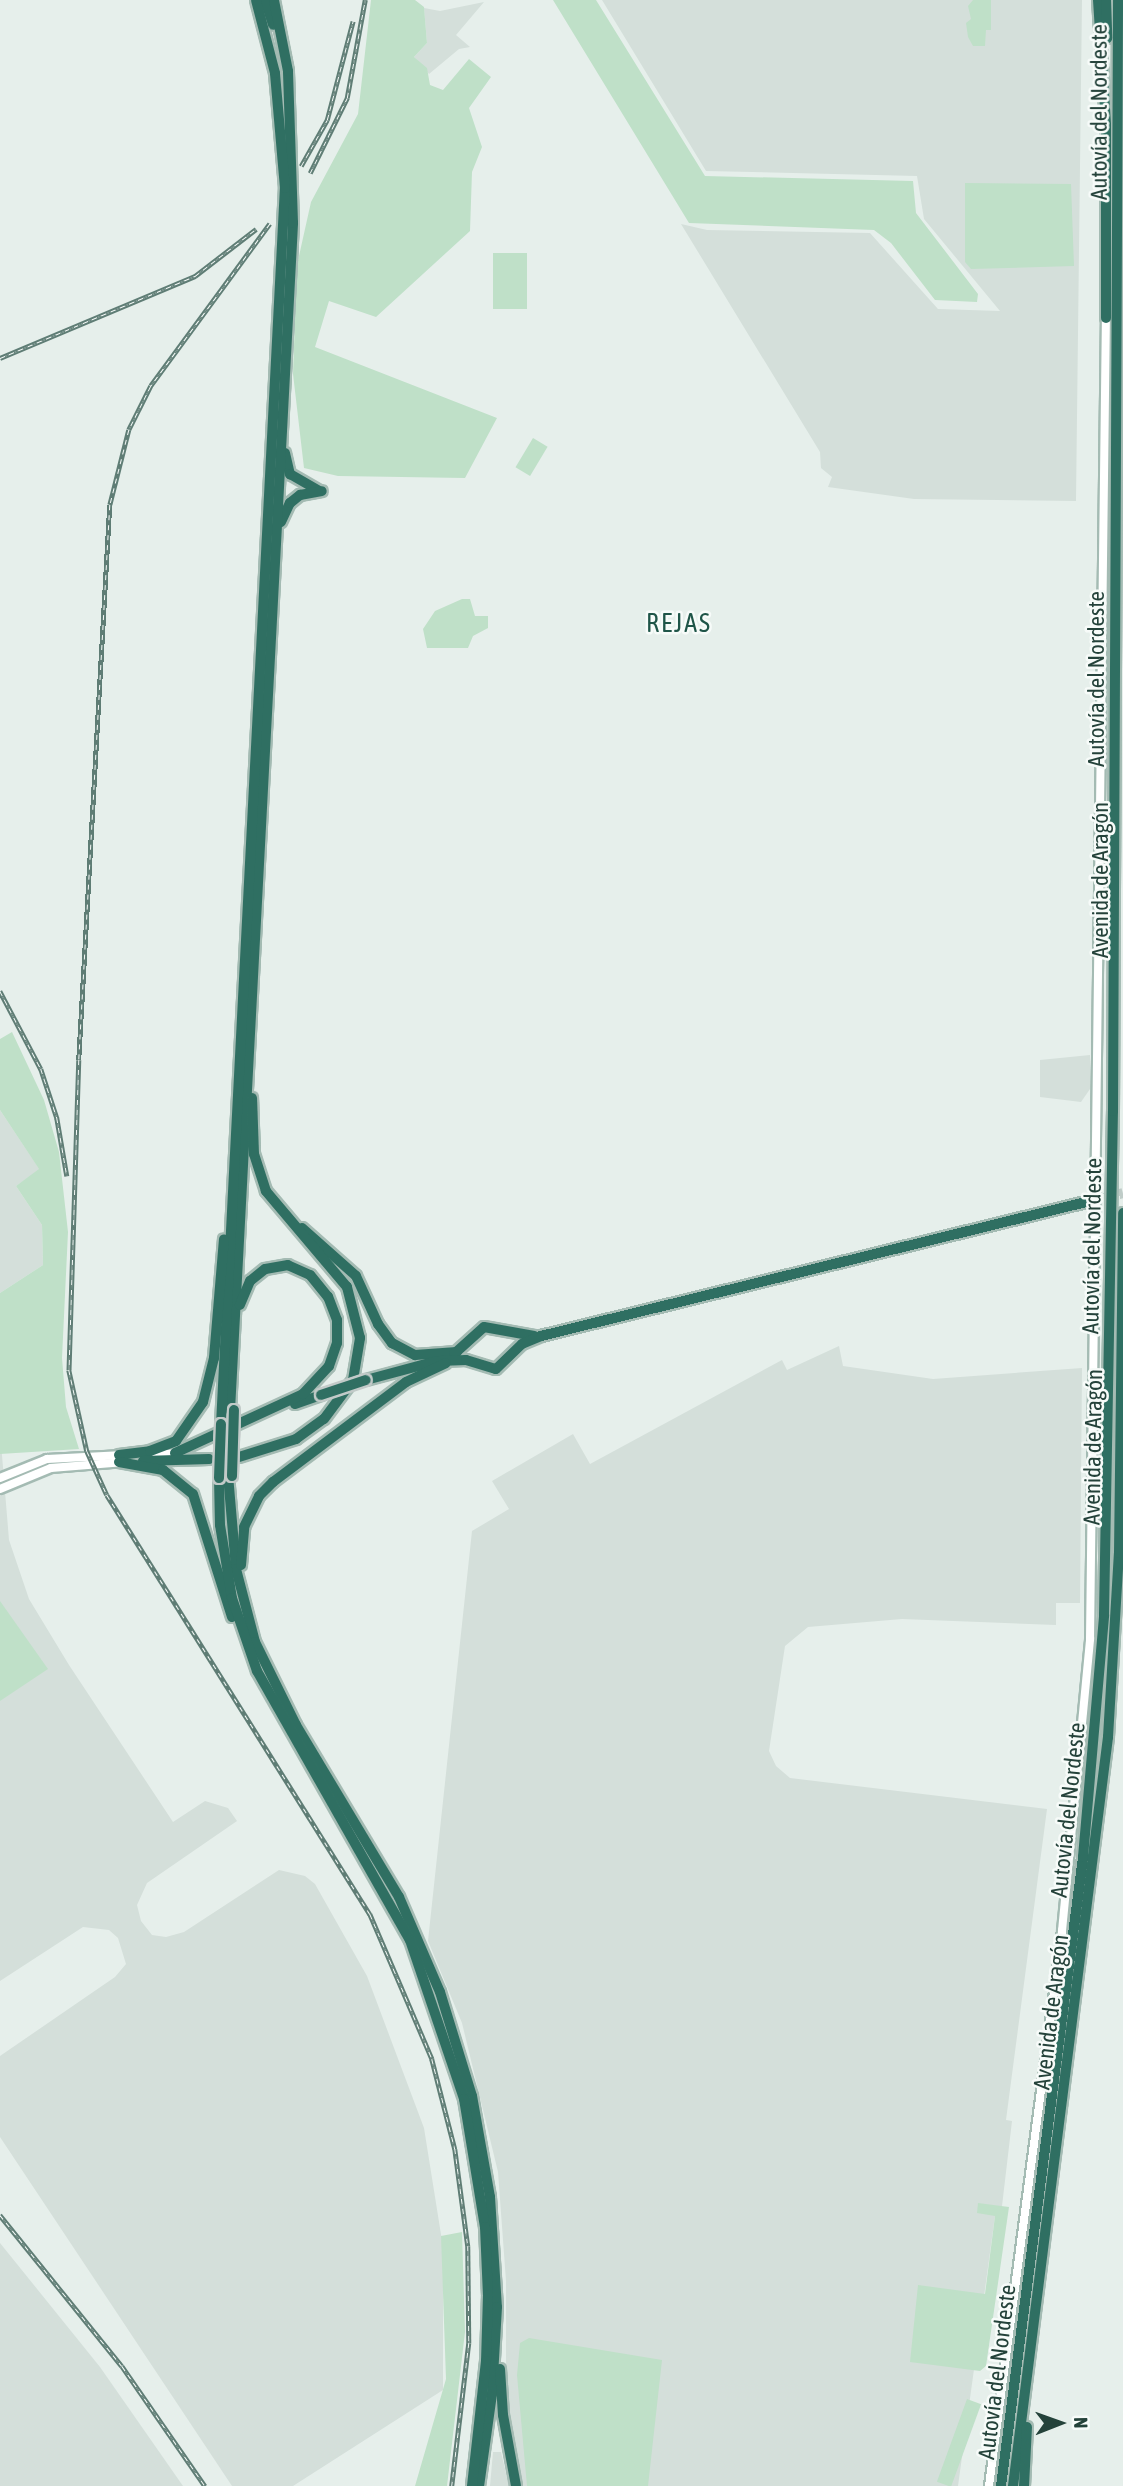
<!DOCTYPE html>
<meta charset="utf-8">
<style>
body{margin:0}
#map{position:relative;width:1123px;height:2486px;overflow:hidden;background:#e6efeb;font-family:"Asap Condensed",sans-serif}
div>[style]{position:absolute}
.built>*{inset:0;background:#d4dfda}
.green>*{inset:0;background:#bfe0c8;transform-origin:0 0}
.highway-tunnel>*{height:10px;margin-top:-5px;transform-origin:0;background:repeating-linear-gradient(90deg,#bfccc8 0 10px,transparent 0 15px)}
.roads{filter:drop-shadow(2px 0 #a4bbb3) drop-shadow(-2px 0 #a4bbb3) drop-shadow(0 2px #a4bbb3) drop-shadow(0 -2px #a4bbb3)}
.secondary>*{height:8px;margin:-4px;padding:0 4px;transform-origin:4px;border-radius:4px;background:#fff}
.highway>*{height:10px;margin:-5px;padding:0 5px;transform-origin:5px;border-radius:5px;background:#2f6f62}
.rail>*{height:4.5px;margin-top:-2.25px;transform-origin:0;background:repeating-linear-gradient(90deg,#f7fbf9 0 5px,#5f7d75 0 10px);box-sizing:border-box;border-block:2px solid #5f7d75}
.bridges{filter:drop-shadow(2px 0 #c2cac8) drop-shadow(-2px 0 #c2cac8) drop-shadow(0 2px #c2cac8) drop-shadow(0 -2px #c2cac8)}
.highway-bridge>*{height:10px;margin:-5px;padding:0 5px;transform-origin:5px;border-radius:5px;background:#2f6f62}
span{translate:-50% -50%;white-space:nowrap;text-align:center;line-height:1.15;-webkit-text-stroke:5px #f7fbf9;paint-order:stroke}
.street-label{font-size:23px;color:#24423a}
.quarter-label{font-size:26px;color:#1f5548;letter-spacing:2px}
.north{position:absolute;left:1025px;top:2388px;width:70px;height:70px;-webkit-text-stroke:5px #f7fbf9;paint-order:stroke;rotate:89deg;font-size:19px;font-weight:700;line-height:28px;text-align:center;color:#24423a}
.north::after{content:'';display:block;margin:auto;width:24px;height:32px;background:#24423a;clip-path:polygon(50% 0,100% 100%,50% 72%,0 100%)}
</style>
<div id="map">
<div class="built">
<i style="clip-path:polygon(602px 0,1082px 0,1076px 501px,914px 499px,828px 487px,832px 477px,821px 468px,820px 452px,681px 224px,707px 230px,870px 233px,938px 309px,1000px 311px,924px 219px,917px 176px,706px 171px)"></i>
<i style="clip-path:polygon(484px 2px,456px 35px,470px 47px,459px 49px,429px 74px,414px 57px,427px 43px,424px 8px,440px 11px)"></i>
<i style="clip-path:polygon(1090px 1055px,1090px 1089px,1081px 1102px,1040px 1097px,1040px 1060px)"></i>
<i style="clip-path:polygon(0 1110px,40px 1170px,16px 1186px,42px 1225px,43px 1265px,0 1293px)"></i>
<i style="clip-path:polygon(839px 1346px,843px 1366px,933px 1379px,1082px 1368px,1080px 1603px,1056px 1603px,1056px 1625px,902px 1619px,808px 1627px,785px 1646px,769px 1751px,776px 1766px,790px 1778px,1047px 1809px,1006px 2120px,1012px 2121px,1002px 2206px,995px 2216px,958px 2486px,520px 2486px,506px 2408px,506px 2281px,498px 2172px,462px 2023px,428px 1941px,472px 1531px,509px 1509px,492px 1481px,573px 1434px,590px 1464px,782px 1360px,787px 1370px)"></i>
<i style="clip-path:polygon(0 1431px,9px 1540px,29px 1599px,69px 1665px,173px 1822px,205px 1801px,228px 1808px,237px 1821px,147px 1883px,137px 1905px,141px 1921px,152px 1935px,166px 1937px,184px 1932px,279px 1870px,305px 1876px,315px 1884px,367px 1976px,424px 2128px,443px 2247px,443px 2390px,293px 2486px,232px 2486px,0 2137px,0 2056px,115px 1977px,126px 1964px,118px 1938px,109px 1930px,83px 1927px,0 1981px)"></i>
<i style="clip-path:polygon(0 2243px,100px 2367px,183px 2486px,0 2486px)"></i>
<i style="clip-path:polygon(493px 2452px,501px 2452px,509px 2486px,490px 2486px)"></i>
</div>
<div class="green">
<i style="clip-path:polygon(371px 0,415px 0,424px 7px,427px 43px,414px 57px,427px 68px,430px 85px,443px 90px,469px 59px,491px 77px,469px 108px,482px 147px,472px 172px,470px 231px,376px 317px,329px 301px,315px 347px,497px 418px,465px 478px,338px 476px,304px 468px,293px 374px,297px 265px,311px 202px,358px 114px)"></i>
<i style="clip-path:polygon(553px 0,596px 0,705px 176px,913px 181px,916px 213px,978px 294px,977px 302px,935px 300px,891px 243px,874px 230px,689px 223px)"></i>
<i style="clip-path:polygon(973px 0,991px 0,991px 30px,986px 30px,985px 46px,973px 46px,968px 37px,966px 23px,971px 19px,968px 6px)"></i>
<i style="clip-path:polygon(965px 183px,1071px 184px,1074px 266px,971px 269px,965px 262px)"></i>
<i style="left:493px;top:253px;width:34px;height:56px"></i>
<i style="left:533px;top:438px;width:17px;height:34px;rotate:31deg"></i>
<i style="clip-path:polygon(462px 599px,470px 599px,475px 616px,488px 616px,488px 628px,473px 636px,468px 648px,427px 648px,423px 629px,435px 611px)"></i>
<i style="clip-path:polygon(12px 1032px,44px 1100px,59px 1152px,68px 1232px,62px 1358px,66px 1407px,79px 1449px,0 1454px,0 1293px,43px 1265px,42px 1225px,16px 1186px,39px 1169px,0 1110px,0 1039px)"></i>
<i style="clip-path:polygon(0 1601px,48px 1669px,0 1701px)"></i>
<i style="clip-path:polygon(978px 2203px,1009px 2207px,986px 2366px,980px 2371px,910px 2362px,918px 2285px,985px 2294px,995px 2216px,977px 2213px)"></i>
<i style="clip-path:polygon(462px 2232px,465px 2332px,447px 2486px,415px 2486px,446px 2379px,441px 2236px)"></i>
<i style="clip-path:polygon(529px 2338px,662px 2360px,648px 2486px,527px 2486px,517px 2375px,520px 2343px)"></i>
<i style="left:967px;top:2399px;width:15px;height:88px;rotate:20deg"></i>
</div>
<div class="highway-tunnel">
<i style="left:1090px;top:1202px;width:34px;rotate:-15deg"></i>
</div>
<div class="roads">
<div class="secondary">
<i style="left:143px;top:1456px;width:32px;rotate:-5deg"></i>
<i style="left:0;top:1478px;width:51px;rotate:-22deg"></i>
<i style="left:47px;top:1459px;width:76px;rotate:-3deg"></i>
<i style="left:0;top:1489px;width:55px;rotate:-22.4deg"></i>
<i style="left:51px;top:1468px;width:74px;rotate:-4.6deg"></i>
<i style="left:989px;top:2486px;width:560px;rotate:-82.51deg"></i>
<i style="left:1062px;top:1931px;width:293px;rotate:-84.5deg"></i>
<i style="left:1090px;top:1639px;width:1321px;rotate:-89.31deg"></i>
</div>
<div class="highway">
<i style="left:265px;top:0;width:26px;rotate:72deg"></i>
<i style="left:1098px;top:0;width:125px;rotate:86.3deg"></i>
<i style="left:1106px;top:125px;width:193px;rotate:90deg"></i>
<i style="left:1106px;top:0;width:38px;rotate:88deg"></i>
<i style="left:285px;top:453px;width:22px;rotate:77deg"></i>
<i style="left:290px;top:474px;width:32px;rotate:30deg"></i>
<i style="left:281px;top:522px;width:21px;rotate:-65deg"></i>
<i style="left:290px;top:503px;width:13px;rotate:-39deg"></i>
<i style="left:300px;top:495px;width:22px;rotate:-10deg"></i>
<i style="left:302px;top:1228px;width:72px;rotate:41.6deg"></i>
<i style="left:356px;top:1276px;width:53px;rotate:65.4deg"></i>
<i style="left:378px;top:1324px;width:24px;rotate:54deg"></i>
<i style="left:392px;top:1343px;width:26px;rotate:28deg"></i>
<i style="left:415px;top:1355px;width:42px;rotate:-4.1deg"></i>
<i style="left:454px;top:1354px;width:40px;rotate:-42deg"></i>
<i style="left:484px;top:1327px;width:51px;rotate:10.2deg"></i>
<i style="left:439px;top:1361px;width:27px;rotate:-2deg"></i>
<i style="left:466px;top:1360px;width:31px;rotate:17deg"></i>
<i style="left:496px;top:1369px;width:36px;rotate:-44deg"></i>
<i style="left:522px;top:1344px;width:21px;rotate:-23deg"></i>
<i style="left:541px;top:1336px;width:561px;rotate:-13.81deg"></i>
<i style="left:366px;top:1380px;width:73px;rotate:-15deg"></i>
<i style="left:295px;top:1404px;width:28px;rotate:-19deg"></i>
<i style="left:230px;top:1410px;width:1189px;rotate:-86.96deg"></i>
<i style="left:293px;top:223px;width:152px;rotate:-91.9deg"></i>
<i style="left:288px;top:71px;width:72px;rotate:-101.2deg"></i>
<i style="left:221px;top:1424px;width:1238px;rotate:-87.04deg"></i>
<i style="left:285px;top:188px;width:115px;rotate:-95deg"></i>
<i style="left:275px;top:73px;width:75px;rotate:-104.6deg"></i>
<i style="left:175px;top:1453px;width:141px;rotate:-24.7deg"></i>
<i style="left:303px;top:1394px;width:38px;rotate:-47deg"></i>
<i style="left:329px;top:1366px;width:24px;rotate:-71deg"></i>
<i style="left:337px;top:1343px;width:23px;rotate:-90deg"></i>
<i style="left:337px;top:1320px;width:25px;rotate:-111deg"></i>
<i style="left:328px;top:1297px;width:28px;rotate:-129deg"></i>
<i style="left:310px;top:1275px;width:24px;rotate:-156deg"></i>
<i style="left:288px;top:1265px;width:23px;rotate:170deg"></i>
<i style="left:265px;top:1269px;width:19px;rotate:141deg"></i>
<i style="left:250px;top:1281px;width:26px;rotate:113deg"></i>
<i style="left:119px;top:1455px;width:31px;rotate:-7deg"></i>
<i style="left:150px;top:1451px;width:28px;rotate:-21deg"></i>
<i style="left:176px;top:1441px;width:47px;rotate:-55.3deg"></i>
<i style="left:203px;top:1402px;width:45px;rotate:-76deg"></i>
<i style="left:214px;top:1358px;width:119px;rotate:-85.2deg"></i>
<i style="left:239px;top:1457px;width:60px;rotate:-17.5deg"></i>
<i style="left:296px;top:1439px;width:34px;rotate:-36deg"></i>
<i style="left:324px;top:1419px;width:49px;rotate:-53.4deg"></i>
<i style="left:353px;top:1380px;width:43px;rotate:-80.5deg"></i>
<i style="left:360px;top:1338px;width:53px;rotate:-104.3deg"></i>
<i style="left:347px;top:1287px;width:126px;rotate:-130.2deg"></i>
<i style="left:266px;top:1191px;width:39px;rotate:-108deg"></i>
<i style="left:254px;top:1154px;width:56px;rotate:-92deg"></i>
<i style="left:143px;top:1461px;width:66px;rotate:-1.7deg"></i>
<i style="left:119px;top:1462px;width:45px;rotate:10.3deg"></i>
<i style="left:163px;top:1470px;width:38px;rotate:39deg"></i>
<i style="left:193px;top:1494px;width:129px;rotate:72.4deg"></i>
<i style="left:228px;top:1475px;width:94px;rotate:85.1deg"></i>
<i style="left:236px;top:1569px;width:75px;rotate:75.4deg"></i>
<i style="left:255px;top:1642px;width:93px;rotate:63.7deg"></i>
<i style="left:296px;top:1725px;width:200px;rotate:59.1deg"></i>
<i style="left:399px;top:1897px;width:103px;rotate:66.7deg"></i>
<i style="left:440px;top:1992px;width:109px;rotate:72.9deg"></i>
<i style="left:472px;top:2096px;width:103px;rotate:79.9deg"></i>
<i style="left:490px;top:2197px;width:110px;rotate:86.4deg"></i>
<i style="left:497px;top:2307px;width:87px;rotate:93.3deg"></i>
<i style="left:492px;top:2394px;width:93px;rotate:98deg"></i>
<i style="left:219px;top:1478px;width:47px;rotate:88.8deg"></i>
<i style="left:220px;top:1525px;width:74px;rotate:80.7deg"></i>
<i style="left:232px;top:1598px;width:77px;rotate:71.1deg"></i>
<i style="left:257px;top:1671px;width:309px;rotate:60.4deg"></i>
<i style="left:410px;top:1940px;width:168px;rotate:71.2deg"></i>
<i style="left:464px;top:2099px;width:130px;rotate:80.7deg"></i>
<i style="left:485px;top:2227px;width:68px;rotate:87.5deg"></i>
<i style="left:488px;top:2295px;width:66px;rotate:91.7deg"></i>
<i style="left:486px;top:2361px;width:126px;rotate:96.4deg"></i>
<i style="left:241px;top:1565px;width:38px;rotate:-85deg"></i>
<i style="left:244px;top:1527px;width:34px;rotate:-64deg"></i>
<i style="left:259px;top:1496px;width:20px;rotate:-45deg"></i>
<i style="left:273px;top:1482px;width:166px;rotate:-36.9deg"></i>
<i style="left:406px;top:1382px;width:44px;rotate:-25.4deg"></i>
<i style="left:500px;top:2369px;width:46px;rotate:86.3deg"></i>
<i style="left:503px;top:2415px;width:72px;rotate:79.6deg"></i>
<i style="left:1001px;top:2486px;width:634px;rotate:-82.57deg"></i>
<i style="left:1083px;top:1857px;width:243px;rotate:-85deg"></i>
<i style="left:1104px;top:1615px;width:504px;rotate:-88.98deg"></i>
<i style="left:1113px;top:1111px;width:1111px;rotate:-89.74deg"></i>
<i style="left:1013px;top:2486px;width:755px;rotate:-82.77deg"></i>
<i style="left:1108px;top:1737px;width:184px;rotate:-86.6deg"></i>
<i style="left:1119px;top:1553px;width:340px;rotate:-89.3deg"></i>
<i style="left:1024px;top:2486px;width:59px;rotate:-87.1deg"></i>
</div>
</div>
<div class="rail">
<i style="left:301px;top:166px;width:53px;rotate:-60.5deg"></i>
<i style="left:327px;top:120px;width:102px;rotate:-75.3deg"></i>
<i style="left:310px;top:173px;width:84px;rotate:-63.7deg"></i>
<i style="left:347px;top:98px;width:100px;rotate:-79.6deg"></i>
<i style="left:270px;top:224px;width:201px;rotate:126.3deg"></i>
<i style="left:151px;top:386px;width:49px;rotate:116.6deg"></i>
<i style="left:129px;top:430px;width:77px;rotate:104.2deg"></i>
<i style="left:110px;top:505px;width:556px;rotate:93.2deg"></i>
<i style="left:79px;top:1060px;width:310px;rotate:91.8deg"></i>
<i style="left:69px;top:1370px;width:83px;rotate:77.5deg"></i>
<i style="left:87px;top:1451px;width:48px;rotate:65.6deg"></i>
<i style="left:107px;top:1495px;width:495px;rotate:57.9deg"></i>
<i style="left:370px;top:1914px;width:158px;rotate:66.8deg"></i>
<i style="left:432px;top:2059px;width:93px;rotate:75.7deg"></i>
<i style="left:455px;top:2149px;width:98px;rotate:82.4deg"></i>
<i style="left:468px;top:2246px;width:97px;rotate:89.4deg"></i>
<i style="left:469px;top:2343px;width:144px;rotate:96.8deg"></i>
<i style="left:0;top:358px;width:212px;rotate:-22.8deg"></i>
<i style="left:195px;top:276px;width:77px;rotate:-37.6deg"></i>
<i style="left:0;top:991px;width:88px;rotate:62.3deg"></i>
<i style="left:41px;top:1069px;width:52px;rotate:71.9deg"></i>
<i style="left:57px;top:1118px;width:59px;rotate:80.2deg"></i>
<i style="left:0;top:2215px;width:194px;rotate:51.1deg"></i>
<i style="left:122px;top:2366px;width:146px;rotate:55.3deg"></i>
</div>
<div class="bridges">
<div class="highway-bridge">
<i style="left:321px;top:1395px;width:47px;rotate:-18.4deg"></i>
<i style="left:232px;top:1476px;width:66px;rotate:-88.3deg"></i>
<i style="left:219px;top:1478px;width:54px;rotate:-87.9deg"></i>
</div>
</div>
<div class="street-label">
<span style="left:1099px;top:112px;rotate:-90deg">Autovía del Nordeste</span>
<span style="left:1096px;top:679px;rotate:-90deg">Autovía del Nordeste</span>
<span style="left:1100px;top:880px;rotate:-90deg">Avenida de Aragón</span>
<span style="left:1092px;top:1246px;rotate:-89deg">Autovía del Nordeste</span>
<span style="left:1093px;top:1447px;rotate:-89deg">Avenida de Aragón</span>
<span style="left:1068px;top:1810px;rotate:-84deg">Autovía del Nordeste</span>
<span style="left:1051px;top:2012px;rotate:-83deg">Avenida de Aragón</span>
<span style="left:997px;top:2372px;rotate:-83deg">Autovía del Nordeste</span>
</div>
<div class="quarter-label">
<span style="left:679px;top:624px">REJAS</span>
</div>
<div class="north">N</div>
</div>
